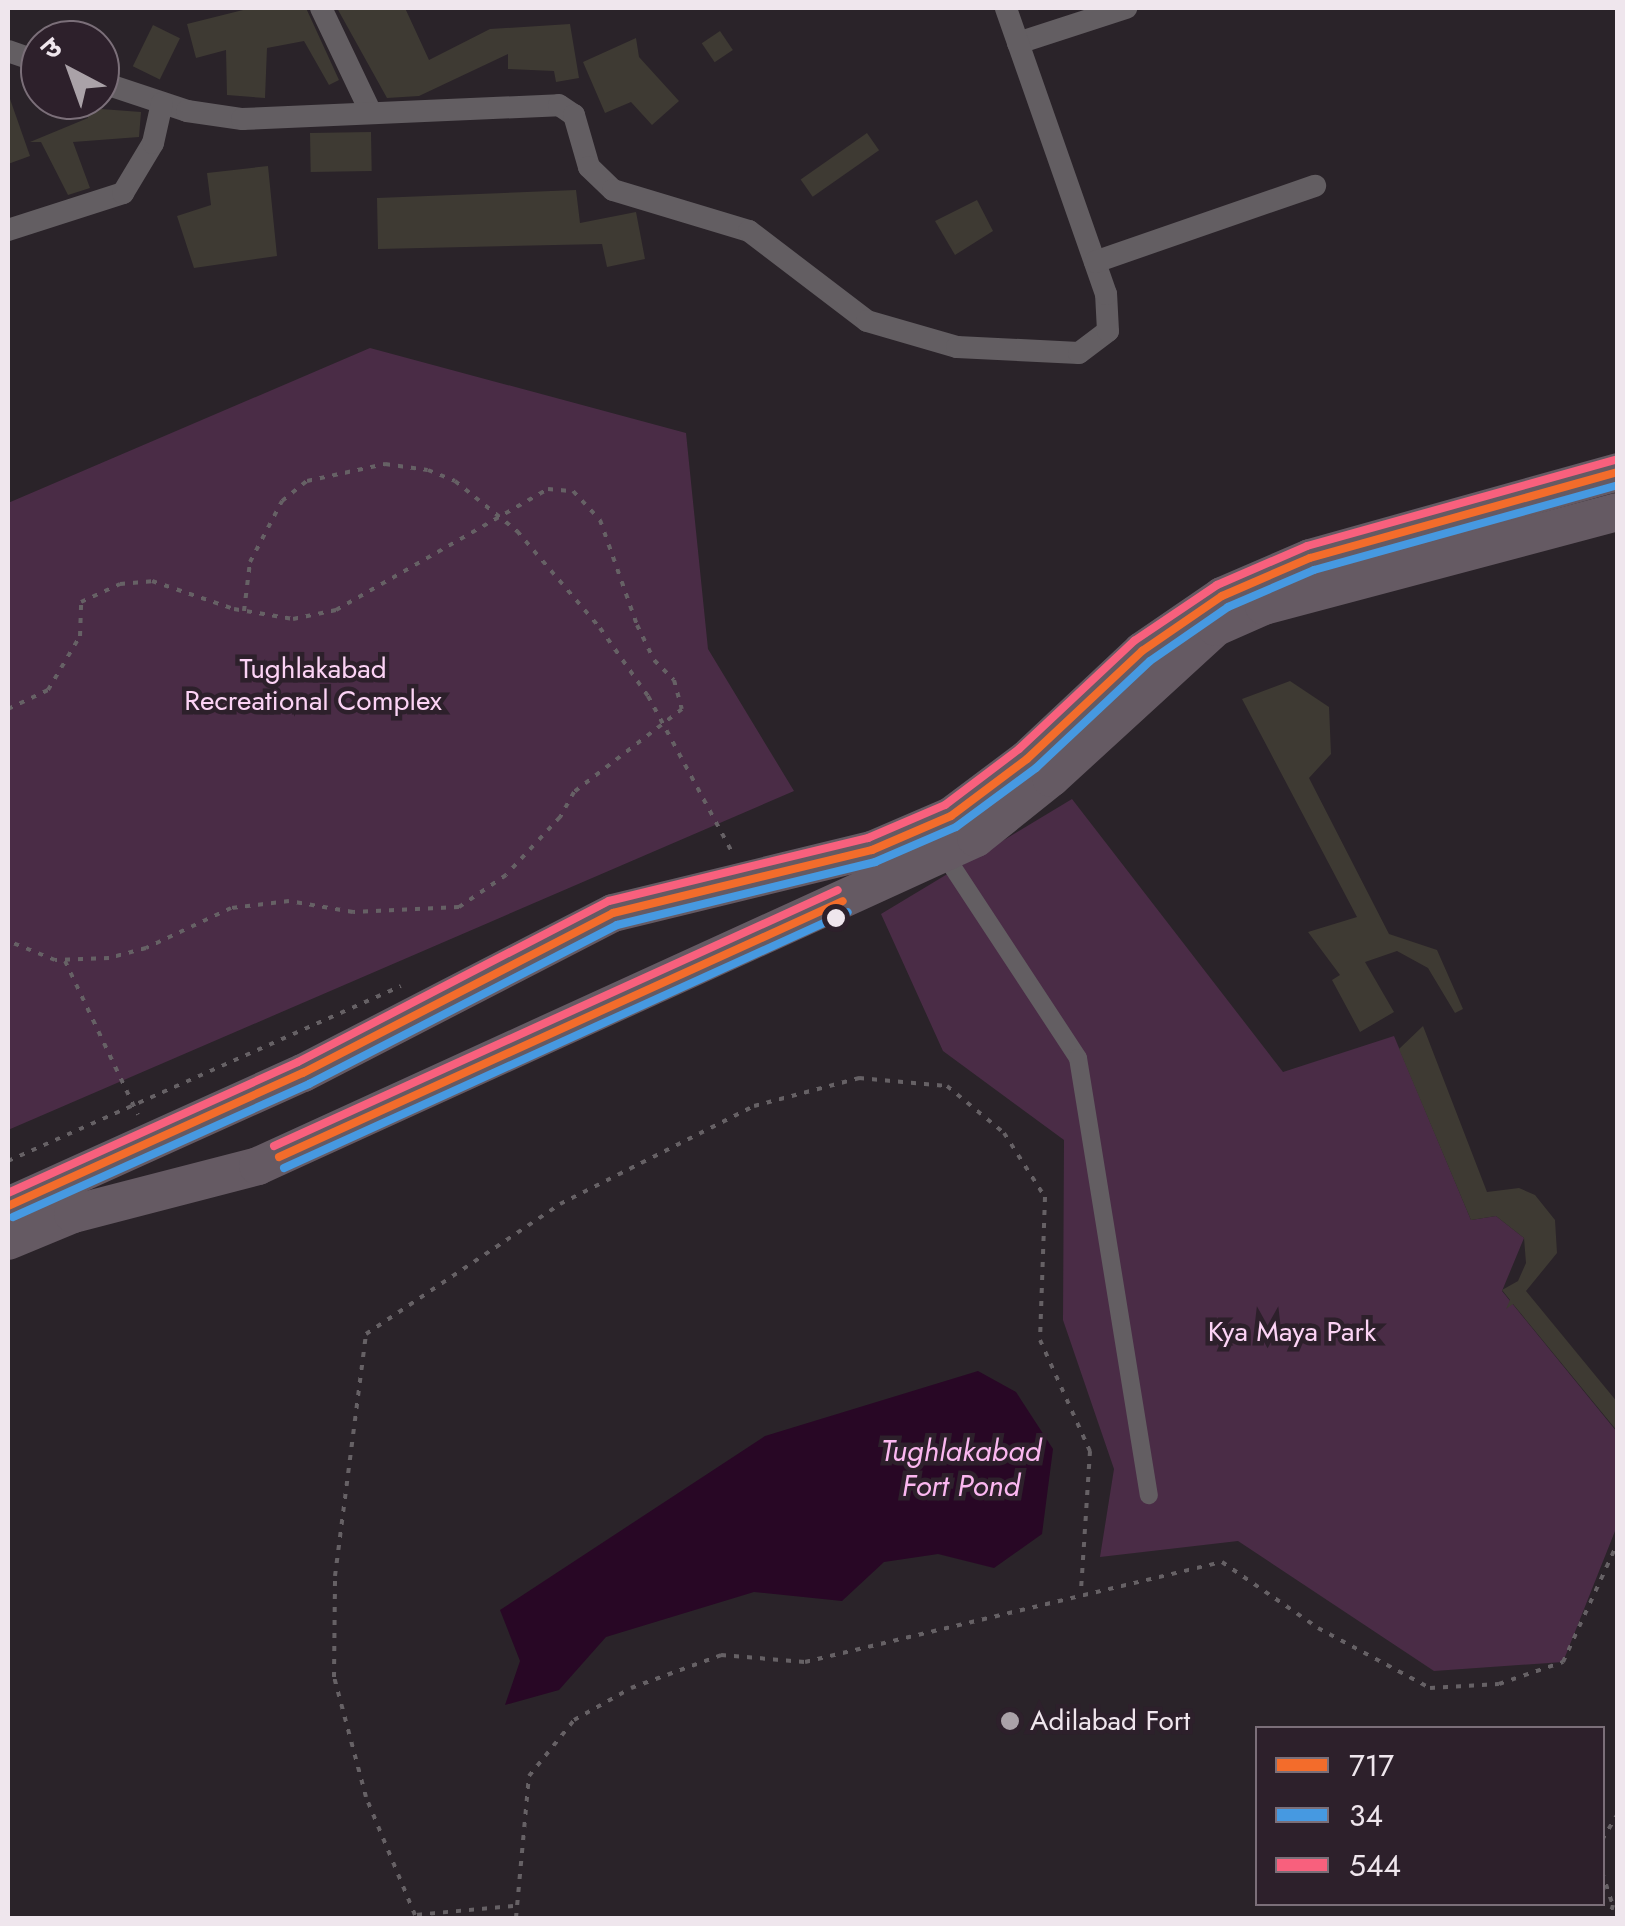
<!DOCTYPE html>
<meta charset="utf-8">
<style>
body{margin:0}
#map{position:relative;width:1625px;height:1926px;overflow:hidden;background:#2a2329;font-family:Jost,"Noto Sans Devanagari",sans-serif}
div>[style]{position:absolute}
.green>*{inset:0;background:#4a2c46}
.water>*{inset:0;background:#280725}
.building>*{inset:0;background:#3e3a33;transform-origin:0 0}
.path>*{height:4px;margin-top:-2px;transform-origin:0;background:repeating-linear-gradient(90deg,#666165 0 5px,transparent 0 13px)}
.pedestrian>*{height:18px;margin:-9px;padding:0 9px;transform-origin:9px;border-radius:9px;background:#635e62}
.minor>*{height:22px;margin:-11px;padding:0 11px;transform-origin:11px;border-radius:11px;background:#635e62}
.primary>*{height:38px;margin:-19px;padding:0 19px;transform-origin:19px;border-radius:19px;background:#655a63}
.bus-1>*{height:8px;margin:-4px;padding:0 4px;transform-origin:4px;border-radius:4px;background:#f36c2b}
.bus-2>*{height:8px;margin:-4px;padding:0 4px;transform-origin:4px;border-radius:4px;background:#4699e1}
.bus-3>*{height:8px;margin:-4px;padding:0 4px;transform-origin:4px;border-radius:4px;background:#f8607d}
.dots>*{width:28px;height:28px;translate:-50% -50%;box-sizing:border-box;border:5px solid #2d202b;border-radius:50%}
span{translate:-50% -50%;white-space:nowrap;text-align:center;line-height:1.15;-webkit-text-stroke:9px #2d202b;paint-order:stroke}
.park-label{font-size:28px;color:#fcd3f5}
.poi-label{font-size:28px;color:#efe6ed}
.left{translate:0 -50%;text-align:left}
.water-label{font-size:30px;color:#fbb7f0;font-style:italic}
.frame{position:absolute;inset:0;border:10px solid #efe6ed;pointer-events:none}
.legend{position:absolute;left:1255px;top:1726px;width:350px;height:180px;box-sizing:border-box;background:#2d202b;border:2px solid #7b6f79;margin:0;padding:12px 18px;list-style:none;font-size:30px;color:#efe6ed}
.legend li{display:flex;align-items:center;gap:20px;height:50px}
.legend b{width:50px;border:2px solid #7b6f79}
.north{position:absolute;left:20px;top:20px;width:100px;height:100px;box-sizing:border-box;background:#2d202b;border:2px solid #7b6f79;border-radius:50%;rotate:319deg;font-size:28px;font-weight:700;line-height:40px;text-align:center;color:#efe6ed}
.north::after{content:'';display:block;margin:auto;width:35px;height:45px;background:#aaa2a8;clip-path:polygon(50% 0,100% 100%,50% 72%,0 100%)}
</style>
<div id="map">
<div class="green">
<i style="clip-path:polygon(370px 348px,686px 433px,708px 649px,794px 791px,8px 1130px,8px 503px)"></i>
<i style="clip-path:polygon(1072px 799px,1283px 1072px,1394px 1036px,1471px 1220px,1496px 1216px,1524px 1238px,1502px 1291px,1617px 1432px,1617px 1526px,1563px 1662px,1434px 1671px,1238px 1541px,1100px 1557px,1114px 1469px,1063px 1320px,1064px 1140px,943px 1051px,881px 914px)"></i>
</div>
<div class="water">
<i style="clip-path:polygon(978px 1371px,1016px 1392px,1053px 1449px,1042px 1534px,994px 1568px,938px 1554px,884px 1562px,842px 1601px,754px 1592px,606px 1637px,559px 1690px,505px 1705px,520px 1661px,500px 1610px,765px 1436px)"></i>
</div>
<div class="building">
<i style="clip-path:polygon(251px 8px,306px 8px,339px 80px,329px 85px,304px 41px,267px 48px,265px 98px,227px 95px,226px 50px,196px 58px,187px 24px)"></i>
<i style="clip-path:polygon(337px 8px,405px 8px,429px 60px,490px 29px,570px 24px,579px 78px,556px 82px,554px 71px,508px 69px,508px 54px,419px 96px,387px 98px)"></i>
<i style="left:153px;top:25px;width:30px;height:46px;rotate:26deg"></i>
<i style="left:720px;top:31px;width:23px;height:22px;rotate:56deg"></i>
<i style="clip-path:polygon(636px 38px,639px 57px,679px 101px,652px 125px,631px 102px,605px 113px,583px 62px)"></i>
<i style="clip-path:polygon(10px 99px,30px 156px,8px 164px,8px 100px)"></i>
<i style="clip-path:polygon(88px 108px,141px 112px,139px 137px,73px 142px,90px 188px,68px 195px,41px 142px,30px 142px,88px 118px)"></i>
<i style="left:371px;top:132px;width:39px;height:61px;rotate:89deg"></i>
<i style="left:867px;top:133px;width:21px;height:81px;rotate:55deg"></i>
<i style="clip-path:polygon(268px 166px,277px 256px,194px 268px,177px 216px,211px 205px,207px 173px)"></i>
<i style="clip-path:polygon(576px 190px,580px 223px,636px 212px,645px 259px,607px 267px,602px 244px,378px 249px,377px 198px)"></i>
<i style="clip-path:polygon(977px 200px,993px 231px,955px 255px,935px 221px)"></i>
<i style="clip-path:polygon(1290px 681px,1329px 707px,1331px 754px,1309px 778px,1389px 934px,1437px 950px,1463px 1009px,1455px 1013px,1428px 968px,1397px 951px,1365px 962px,1394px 1012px,1360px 1032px,1332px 980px,1340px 975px,1308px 932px,1357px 917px,1242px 699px)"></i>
<i style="clip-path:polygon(1423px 1026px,1487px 1192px,1519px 1188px,1535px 1195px,1555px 1220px,1557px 1253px,1526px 1291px,1618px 1403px,1618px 1432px,1513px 1304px,1506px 1309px,1510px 1300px,1502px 1290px,1518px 1281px,1526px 1263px,1524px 1238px,1496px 1216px,1471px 1220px,1399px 1049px)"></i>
</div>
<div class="path">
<i style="left:244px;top:611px;width:49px;rotate:-83deg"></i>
<i style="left:250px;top:562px;width:69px;rotate:-62.3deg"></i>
<i style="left:282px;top:501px;width:32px;rotate:-39deg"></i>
<i style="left:307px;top:481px;width:80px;rotate:-12.3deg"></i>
<i style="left:385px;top:464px;width:43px;rotate:7.9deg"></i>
<i style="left:428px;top:470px;width:29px;rotate:22deg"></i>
<i style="left:455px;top:481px;width:80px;rotate:38.9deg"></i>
<i style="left:517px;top:531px;width:128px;rotate:49.4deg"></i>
<i style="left:600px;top:628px;width:83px;rotate:54.8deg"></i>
<i style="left:648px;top:696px;width:179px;rotate:61.7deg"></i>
<i style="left:8px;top:709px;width:44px;rotate:-25.4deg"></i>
<i style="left:48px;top:690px;width:63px;rotate:-59.3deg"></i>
<i style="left:80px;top:636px;width:34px;rotate:-88deg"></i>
<i style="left:81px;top:602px;width:43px;rotate:-24.8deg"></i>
<i style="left:120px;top:584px;width:32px;rotate:-5deg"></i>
<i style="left:152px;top:581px;width:87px;rotate:18.9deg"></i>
<i style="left:234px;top:609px;width:60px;rotate:9.6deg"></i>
<i style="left:293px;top:619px;width:44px;rotate:-11.8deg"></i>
<i style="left:336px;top:610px;width:244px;rotate:-29.7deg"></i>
<i style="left:548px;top:489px;width:25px;rotate:5deg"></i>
<i style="left:573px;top:491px;width:40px;rotate:47deg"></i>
<i style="left:600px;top:520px;width:111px;rotate:70.6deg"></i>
<i style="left:637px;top:625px;width:39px;rotate:64deg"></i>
<i style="left:654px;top:660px;width:28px;rotate:45deg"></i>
<i style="left:674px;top:680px;width:30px;rotate:75deg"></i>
<i style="left:682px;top:709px;width:136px;rotate:142.5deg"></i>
<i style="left:574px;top:792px;width:29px;rotate:119deg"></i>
<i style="left:560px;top:817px;width:79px;rotate:133deg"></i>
<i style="left:506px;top:875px;width:57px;rotate:145.8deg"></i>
<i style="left:459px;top:907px;width:106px;rotate:177.3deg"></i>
<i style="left:353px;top:912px;width:65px;rotate:-170.2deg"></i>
<i style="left:289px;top:901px;width:58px;rotate:173.1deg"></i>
<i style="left:231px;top:908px;width:94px;rotate:154.8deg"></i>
<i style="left:146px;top:948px;width:38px;rotate:165deg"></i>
<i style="left:109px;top:958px;width:54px;rotate:177.9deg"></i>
<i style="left:55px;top:960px;width:51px;rotate:-158deg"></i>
<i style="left:65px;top:961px;width:170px;rotate:64.6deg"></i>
<i style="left:8px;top:1161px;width:430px;rotate:-24deg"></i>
<i style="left:1602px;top:1840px;width:31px;rotate:-59deg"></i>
<i style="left:1602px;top:1872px;width:35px;rotate:72deg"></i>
<i style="left:1613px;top:1905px;width:14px;rotate:107deg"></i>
<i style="left:513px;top:1906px;width:98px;rotate:174.8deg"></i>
<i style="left:415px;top:1915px;width:128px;rotate:-112.6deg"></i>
<i style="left:366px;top:1797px;width:124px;rotate:-104.9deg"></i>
<i style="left:334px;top:1677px;width:101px;rotate:-89.4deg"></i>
<i style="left:335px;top:1576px;width:244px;rotate:-82.7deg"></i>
<i style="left:366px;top:1334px;width:234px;rotate:-33.8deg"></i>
<i style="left:560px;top:1204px;width:217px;rotate:-26.8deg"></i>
<i style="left:754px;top:1106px;width:109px;rotate:-14.9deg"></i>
<i style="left:859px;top:1078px;width:88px;rotate:5.2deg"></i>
<i style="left:947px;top:1086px;width:74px;rotate:39.5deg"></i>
<i style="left:1004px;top:1133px;width:76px;rotate:57.4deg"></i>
<i style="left:1045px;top:1197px;width:143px;rotate:92deg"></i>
<i style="left:1040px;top:1340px;width:122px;rotate:65.8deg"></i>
<i style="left:1090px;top:1451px;width:141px;rotate:93.7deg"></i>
<i style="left:516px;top:1918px;width:143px;rotate:-84.8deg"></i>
<i style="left:529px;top:1776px;width:72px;rotate:-51.2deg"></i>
<i style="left:574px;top:1720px;width:65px;rotate:-29.3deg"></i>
<i style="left:631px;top:1688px;width:96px;rotate:-20.1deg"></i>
<i style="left:721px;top:1655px;width:84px;rotate:4.8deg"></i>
<i style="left:805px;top:1662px;width:429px;rotate:-13.5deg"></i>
<i style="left:1222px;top:1562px;width:116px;rotate:34.5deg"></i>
<i style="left:1318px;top:1628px;width:127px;rotate:28.2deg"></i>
<i style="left:1430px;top:1688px;width:69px;rotate:-3.3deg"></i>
<i style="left:1499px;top:1684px;width:68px;rotate:-19deg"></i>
<i style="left:1563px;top:1662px;width:132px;rotate:-65.4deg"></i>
</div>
<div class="pedestrian">
<i style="left:944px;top:854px;width:244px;rotate:56.7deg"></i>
<i style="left:1078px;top:1058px;width:443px;rotate:80.8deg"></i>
</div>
<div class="minor">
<i style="left:321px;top:8px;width:116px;rotate:64.5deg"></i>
<i style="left:1018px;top:43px;width:114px;rotate:-18deg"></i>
<i style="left:8px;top:51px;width:34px;rotate:19deg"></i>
<i style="left:100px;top:82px;width:92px;rotate:18.4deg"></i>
<i style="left:187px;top:111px;width:56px;rotate:8.3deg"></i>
<i style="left:242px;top:119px;width:317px;rotate:-2.5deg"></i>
<i style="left:559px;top:105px;width:18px;rotate:34deg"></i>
<i style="left:574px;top:115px;width:54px;rotate:73.9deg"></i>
<i style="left:589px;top:167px;width:33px;rotate:44deg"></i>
<i style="left:613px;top:190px;width:142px;rotate:16.8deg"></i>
<i style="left:749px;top:231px;width:148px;rotate:37.3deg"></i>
<i style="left:867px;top:321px;width:94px;rotate:16.1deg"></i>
<i style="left:957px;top:347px;width:122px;rotate:2.8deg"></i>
<i style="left:1079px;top:353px;width:36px;rotate:-37deg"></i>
<i style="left:1108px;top:331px;width:37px;rotate:-93deg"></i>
<i style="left:1106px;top:294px;width:303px;rotate:-109.3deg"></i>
<i style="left:8px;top:230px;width:121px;rotate:-17.8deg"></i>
<i style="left:123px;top:193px;width:58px;rotate:-59deg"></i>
<i style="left:153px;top:143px;width:41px;rotate:-77.3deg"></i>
<i style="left:1095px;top:262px;width:233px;rotate:-19.1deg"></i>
</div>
<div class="primary">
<i style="left:8px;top:1206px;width:324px;rotate:-24.3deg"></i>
<i style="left:303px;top:1073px;width:349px;rotate:-27.3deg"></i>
<i style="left:613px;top:913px;width:267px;rotate:-13.7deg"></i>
<i style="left:872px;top:850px;width:86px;rotate:-23.3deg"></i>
<i style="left:951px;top:816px;width:95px;rotate:-36.9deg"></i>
<i style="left:1027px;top:759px;width:158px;rotate:-43.2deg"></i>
<i style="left:1142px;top:651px;width:97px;rotate:-34.5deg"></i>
<i style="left:1222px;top:596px;width:96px;rotate:-23.4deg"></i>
<i style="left:1310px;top:558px;width:320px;rotate:-15.6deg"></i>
<i style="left:8px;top:1241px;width:70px;rotate:-22.6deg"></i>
<i style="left:73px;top:1214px;width:191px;rotate:-14.5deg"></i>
<i style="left:258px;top:1166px;width:789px;rotate:-24.55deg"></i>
<i style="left:976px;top:838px;width:96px;rotate:-38.7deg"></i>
<i style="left:1051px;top:778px;width:224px;rotate:-42.5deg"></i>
<i style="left:1216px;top:627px;width:52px;rotate:-23.6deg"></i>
<i style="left:1264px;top:606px;width:366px;rotate:-14.9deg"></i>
</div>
<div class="bus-1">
<i style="left:279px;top:1157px;width:619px;rotate:-24.41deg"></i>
<i style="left:8px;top:1206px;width:324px;rotate:-24.3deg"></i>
<i style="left:303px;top:1073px;width:349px;rotate:-27.3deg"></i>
<i style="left:613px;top:913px;width:267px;rotate:-13.7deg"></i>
<i style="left:872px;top:850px;width:86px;rotate:-23.3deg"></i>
<i style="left:951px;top:816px;width:95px;rotate:-36.9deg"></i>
<i style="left:1027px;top:759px;width:158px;rotate:-43.2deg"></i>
<i style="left:1142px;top:651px;width:97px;rotate:-34.5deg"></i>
<i style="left:1222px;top:596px;width:96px;rotate:-23.4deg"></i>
<i style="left:1310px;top:558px;width:320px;rotate:-15.6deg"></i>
</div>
<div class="bus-2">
<i style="left:284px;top:1168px;width:619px;rotate:-24.41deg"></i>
<i style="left:13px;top:1217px;width:325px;rotate:-24.2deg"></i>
<i style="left:309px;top:1084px;width:347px;rotate:-27.3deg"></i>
<i style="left:617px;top:925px;width:266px;rotate:-13.7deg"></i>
<i style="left:875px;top:862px;width:88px;rotate:-23.4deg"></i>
<i style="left:956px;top:827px;width:99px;rotate:-36.4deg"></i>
<i style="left:1036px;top:768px;width:156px;rotate:-43.2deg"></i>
<i style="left:1150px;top:661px;width:95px;rotate:-34.7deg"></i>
<i style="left:1228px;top:607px;width:94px;rotate:-23.3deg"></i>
<i style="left:1314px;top:570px;width:316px;rotate:-15.6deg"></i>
</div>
<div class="bus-3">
<i style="left:274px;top:1146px;width:619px;rotate:-24.41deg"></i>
<i style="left:8px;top:1193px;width:318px;rotate:-24.3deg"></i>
<i style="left:298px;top:1062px;width:350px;rotate:-27.4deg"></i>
<i style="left:609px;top:901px;width:267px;rotate:-13.7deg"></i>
<i style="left:868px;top:838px;width:84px;rotate:-23.2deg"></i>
<i style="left:945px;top:805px;width:93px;rotate:-37.1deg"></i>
<i style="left:1019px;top:749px;width:158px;rotate:-43.2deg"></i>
<i style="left:1134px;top:641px;width:100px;rotate:-34deg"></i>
<i style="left:1217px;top:585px;width:98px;rotate:-23.4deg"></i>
<i style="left:1307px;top:546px;width:320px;rotate:-15.6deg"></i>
</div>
<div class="dots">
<i style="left:836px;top:918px;background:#efe6ed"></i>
<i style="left:1010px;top:1721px;background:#aaa2a8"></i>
</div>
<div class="park-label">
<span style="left:313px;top:685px">Tughlakabad<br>Recreational Complex</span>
<span style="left:1292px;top:1332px">Kya Maya Park</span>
</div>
<div class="poi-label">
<span class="left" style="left:1030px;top:1721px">Adilabad Fort</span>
</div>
<div class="water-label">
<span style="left:961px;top:1468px">Tughlakabad<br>Fort Pond</span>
</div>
<div class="frame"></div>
<ul class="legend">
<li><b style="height:12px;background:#f36c2b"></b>717</li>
<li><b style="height:12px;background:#4699e1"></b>34</li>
<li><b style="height:12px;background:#f8607d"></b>544</li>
</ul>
<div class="north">उ</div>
</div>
